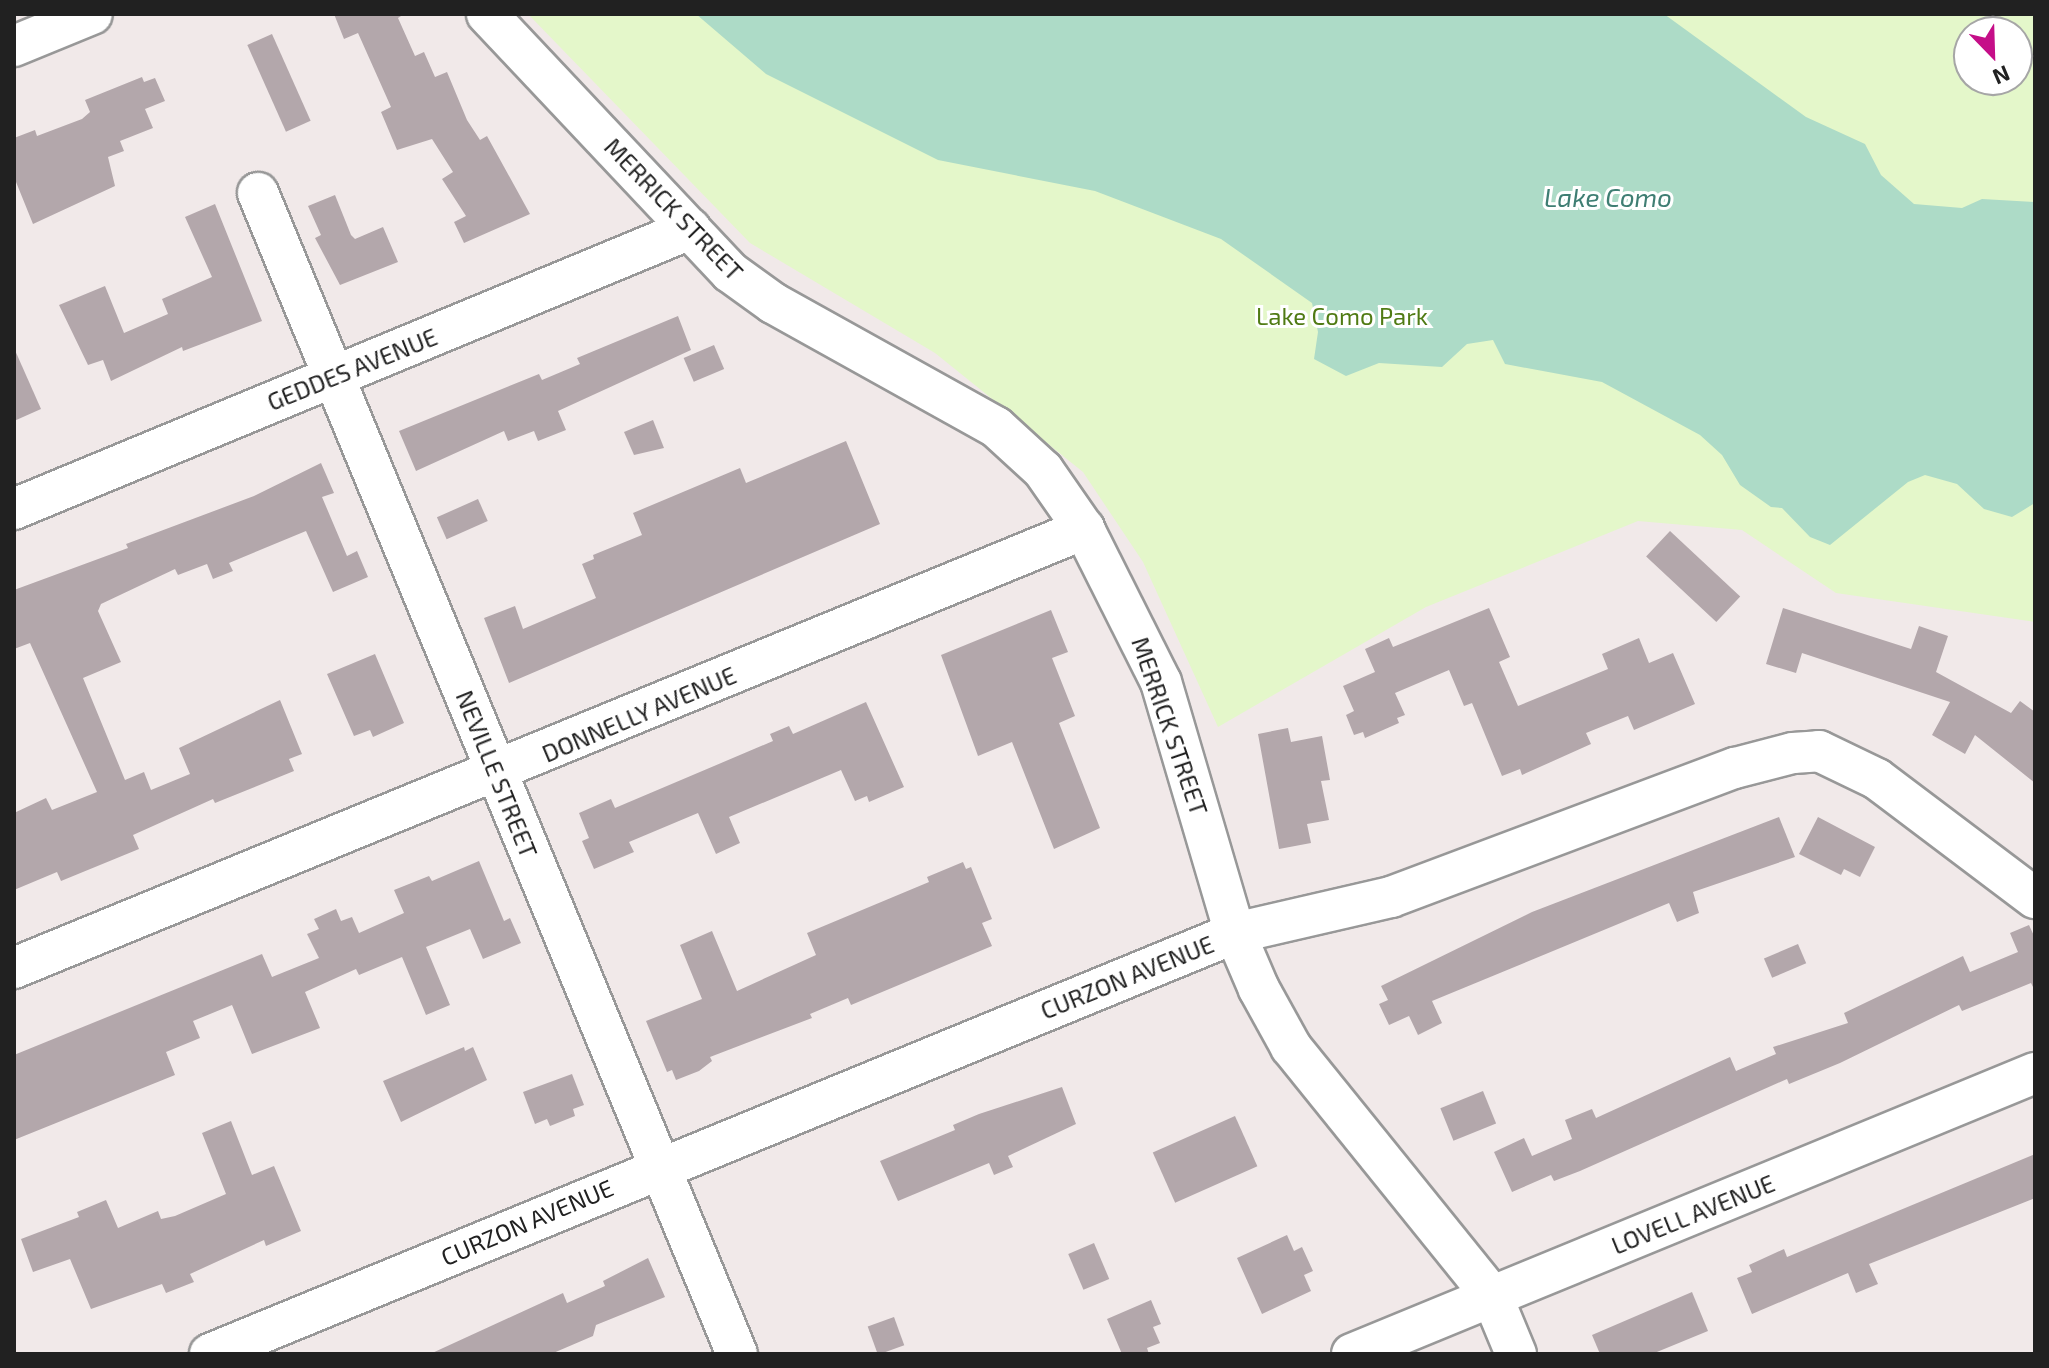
<!DOCTYPE html>
<style>
body{margin:0}
#map{position:relative;width:2049px;height:1368px;overflow:hidden;background:#f1e9e9;font-family:"Exo 2",sans-serif}
div>[style]{position:absolute}
.park>*{inset:0;background:#e4f7ca}
.water>*{inset:0;background:#addbc7}
.building>*{inset:0;background:#b3a7ab;transform-origin:0 0}
.roads{filter:drop-shadow(2px 0 #989898) drop-shadow(-2px 0 #989898) drop-shadow(0 2px #989898) drop-shadow(0 -2px #989898)}
.minor>*{height:40px;margin:-20px;padding:0 20px;transform-origin:20px;border-radius:20px;background:#fff}
span{translate:-50% -50%;white-space:nowrap;text-align:center;line-height:1.15;-webkit-text-stroke:6px #fff;paint-order:stroke}
.street-label{font-size:24px;color:#212121}
.park-label{font-size:24px;color:#507b14}
.water-label{font-size:26px;color:#3f7e73;font-style:italic}
.frame{position:absolute;inset:0;border:16px solid #212121;pointer-events:none}
.north{position:absolute;left:1953px;top:16px;width:80px;height:80px;box-sizing:border-box;background:#fff;border:2px solid #a6a6a6;border-radius:50%;rotate:157deg;font-size:22px;font-weight:700;line-height:32px;text-align:center;color:#212121}
.north::after{content:'';display:block;margin:auto;width:28px;height:36px;background:#c50e88;clip-path:polygon(50% 0,100% 100%,50% 72%,0 100%)}
</style>
<div id="map">
<div class="park">
<i style="clip-path:polygon(evenodd,528px 14px,2035px 14px,2035px 622px,1836px 593px,1742px 530px,1638px 521px,1426px 607px,1218px 727px,1143px 562px,1083px 472px,935px 353px,750px 243px,528px 14px,1969px 32px,2017px 32px,2017px 80px,1969px 80px,1969px 32px)"></i>
</div>
<div class="water">
<i style="clip-path:polygon(696px 14px,1664px 14px,1806px 117px,1865px 144px,1881px 175px,1914px 204px,1962px 208px,1982px 199px,2035px 202px,2035px 503px,2012px 517px,1984px 509px,1957px 484px,1925px 475px,1908px 482px,1830px 545px,1810px 537px,1782px 508px,1771px 507px,1740px 485px,1722px 455px,1700px 435px,1602px 382px,1505px 364px,1493px 340px,1467px 344px,1442px 367px,1379px 363px,1346px 376px,1314px 359px,1318px 332px,1312px 303px,1221px 239px,1095px 191px,938px 160px,766px 74px)"></i>
</div>
<div class="building">
<i style="clip-path:polygon(334px 14px,404px 14px,398px 18px,415px 56px,424px 52px,435px 77px,447px 72px,467px 120px,480px 140px,487px 136px,530px 214px,464px 243px,454px 222px,466px 216px,442px 179px,453px 172px,432px 139px,397px 150px,381px 112px,391px 107px,358px 33px,344px 39px)"></i>
<i style="left:272px;top:34px;width:95px;height:27px;rotate:66deg"></i>
<i style="clip-path:polygon(142px 77px,144px 82px,155px 78px,165px 101px,145px 109px,153px 128px,120px 141px,124px 151px,108px 157px,115px 186px,33px 224px,14px 177px,14px 138px,35px 130px,37px 136px,82px 119px,90px 112px,85px 100px)"></i>
<i style="clip-path:polygon(335px 195px,351px 235px,355px 239px,383px 227px,398px 262px,340px 285px,315px 238px,321px 235px,308px 206px)"></i>
<i style="clip-path:polygon(215px 204px,262px 321px,183px 351px,182px 347px,111px 381px,103px 360px,88px 365px,59px 305px,105px 286px,124px 333px,168px 314px,162px 299px,212px 277px,185px 217px)"></i>
<i style="clip-path:polygon(678px 316px,691px 350px,558px 411px,566px 430px,538px 441px,534px 431px,508px 441px,504px 431px,416px 471px,399px 431px,539px 374px,542px 380px,580px 364px,577px 358px)"></i>
<i style="left:714px;top:345px;width:26px;height:33px;rotate:67deg"></i>
<i style="clip-path:polygon(14px 348px,41px 409px,14px 421px)"></i>
<i style="clip-path:polygon(653px 420px,664px 448px,634px 455px,624px 432px)"></i>
<i style="clip-path:polygon(846px 441px,880px 524px,509px 683px,484px 618px,515px 606px,523px 629px,596px 598px,582px 564px,594px 559px,593px 555px,642px 535px,633px 513px,740px 468px,746px 483px)"></i>
<i style="clip-path:polygon(321px 463px,334px 493px,322px 497px,347px 556px,357px 551px,368px 577px,333px 592px,306px 531px,229px 563px,233px 571px,213px 579px,207px 564px,178px 575px,175px 569px,101px 604px,98px 611px,121px 662px,83px 678px,125px 780px,144px 772px,151px 790px,190px 774px,179px 748px,280px 700px,302px 754px,289px 759px,294px 771px,215px 803px,213px 799px,133px 835px,139px 849px,61px 881px,57px 872px,14px 890px,14px 813px,46px 798px,52px 810px,97px 792px,30px 643px,14px 649px,14px 590px,128px 548px,126px 544px,254px 496px)"></i>
<i style="left:478px;top:499px;width:24px;height:45px;rotate:66deg"></i>
<i style="left:1670px;top:531px;width:96px;height:35px;rotate:43deg"></i>
<i style="clip-path:polygon(1489px 608px,1510px 657px,1499px 662px,1518px 706px,1608px 669px,1602px 654px,1639px 638px,1649px 663px,1673px 653px,1695px 704px,1634px 730px,1628px 716px,1586px 733px,1591px 744px,1522px 775px,1520px 769px,1502px 776px,1472px 703px,1464px 706px,1449px 670px,1395px 693px,1405px 715px,1397px 718px,1399px 723px,1365px 738px,1363px 732px,1354px 735px,1346px 715px,1354px 711px,1343px 686px,1375px 672px,1365px 649px,1389px 638px,1393px 647px)"></i>
<i style="clip-path:polygon(1783px 608px,1911px 649px,1919px 626px,1948px 636px,1936px 672px,2011px 713px,2020px 701px,2035px 712px,2035px 783px,1975px 735px,1965px 754px,1932px 735px,1950px 702px,1802px 653px,1796px 673px,1766px 664px)"></i>
<i style="clip-path:polygon(1051px 610px,1068px 652px,1052px 658px,1075px 716px,1059px 723px,1100px 828px,1054px 849px,1012px 742px,978px 756px,941px 655px)"></i>
<i style="clip-path:polygon(375px 654px,404px 723px,373px 737px,370px 730px,354px 736px,327px 674px)"></i>
<i style="clip-path:polygon(866px 702px,904px 787px,869px 802px,867px 796px,855px 801px,841px 770px,729px 817px,740px 843px,716px 854px,698px 813px,629px 842px,634px 852px,594px 869px,582px 841px,589px 838px,579px 813px,611px 799px,615px 808px,773px 741px,770px 734px,789px 726px,793px 734px)"></i>
<i style="clip-path:polygon(1288px 728px,1291px 742px,1322px 736px,1330px 780px,1321px 781px,1329px 820px,1307px 824px,1311px 843px,1279px 849px,1258px 734px)"></i>
<i style="clip-path:polygon(1779px 817px,1795px 857px,1693px 892px,1699px 913px,1677px 922px,1669px 903px,1432px 1001px,1442px 1023px,1418px 1035px,1409px 1016px,1389px 1025px,1379px 1004px,1388px 1000px,1381px 986px,1532px 912px)"></i>
<i style="clip-path:polygon(1818px 817px,1875px 847px,1860px 877px,1844px 869px,1841px 875px,1799px 854px)"></i>
<i style="clip-path:polygon(479px 861px,504px 921px,510px 918px,521px 943px,483px 959px,470px 929px,426px 947px,450px 1005px,426px 1015px,402px 957px,359px 975px,356px 969px,305px 992px,320px 1028px,252px 1054px,232px 1005px,193px 1021px,200px 1038px,166px 1052px,175px 1075px,14px 1140px,14px 1055px,262px 954px,272px 977px,319px 958px,307px 934px,319px 929px,314px 919px,336px 909px,341px 921px,352px 917px,359px 933px,404px 913px,394px 890px,429px 876px,432px 881px)"></i>
<i style="clip-path:polygon(963px 862px,966px 869px,971px 867px,992px 919px,982px 923px,992px 946px,851px 1005px,848px 998px,810px 1014px,812px 1018px,710px 1057px,712px 1061px,699px 1071px,676px 1080px,672px 1070px,667px 1072px,646px 1021px,702px 999px,680px 945px,712px 931px,737px 991px,816px 955px,807px 933px,929px 882px,927px 877px)"></i>
<i style="clip-path:polygon(2029px 925px,2035px 938px,2035px 991px,2031px 983px,1962px 1011px,1959px 1005px,1840px 1063px,1789px 1084px,1787px 1079px,1580px 1171px,1554px 1181px,1551px 1175px,1512px 1192px,1494px 1152px,1524px 1138px,1532px 1156px,1572px 1139px,1565px 1120px,1592px 1109px,1596px 1118px,1730px 1057px,1736px 1071px,1776px 1054px,1773px 1047px,1848px 1023px,1844px 1013px,1963px 956px,1970px 972px,2018px 952px,2010px 933px)"></i>
<i style="left:1798px;top:944px;width:21px;height:37px;rotate:67deg"></i>
<i style="clip-path:polygon(464px 1047px,465px 1051px,473px 1047px,487px 1080px,401px 1122px,383px 1081px)"></i>
<i style="clip-path:polygon(572px 1074px,584px 1105px,573px 1109px,575px 1116px,550px 1126px,547px 1119px,535px 1124px,523px 1092px)"></i>
<i style="clip-path:polygon(1062px 1087px,1076px 1124px,1008px 1156px,1013px 1167px,994px 1175px,989px 1163px,898px 1201px,880px 1161px,955px 1130px,953px 1125px,979px 1114px)"></i>
<i style="left:1483px;top:1091px;width:35px;height:46px;rotate:68deg"></i>
<i style="left:1235px;top:1116px;width:55px;height:90px;rotate:66deg"></i>
<i style="clip-path:polygon(231px 1121px,252px 1175px,274px 1166px,301px 1231px,266px 1246px,264px 1240px,190px 1274px,194px 1282px,166px 1293px,162px 1284px,91px 1309px,70px 1259px,33px 1272px,21px 1239px,79px 1217px,77px 1212px,106px 1200px,118px 1228px,158px 1211px,161px 1219px,175px 1216px,226px 1194px,202px 1133px)"></i>
<i style="clip-path:polygon(2035px 1154px,2035px 1198px,1869px 1264px,1878px 1284px,1856px 1293px,1848px 1273px,1752px 1314px,1737px 1278px,1752px 1272px,1749px 1265px,1784px 1249px,1787px 1257px)"></i>
<i style="clip-path:polygon(1287px 1235px,1294px 1251px,1302px 1247px,1313px 1271px,1304px 1275px,1311px 1291px,1262px 1314px,1237px 1258px)"></i>
<i style="left:1094px;top:1243px;width:39px;height:28px;rotate:67deg"></i>
<i style="clip-path:polygon(648px 1258px,665px 1297px,596px 1325px,593px 1336px,551px 1354px,430px 1354px,563px 1293px,567px 1303px,605px 1286px,603px 1281px)"></i>
<i style="clip-path:polygon(1692px 1292px,1708px 1331px,1652px 1354px,1600px 1354px,1592px 1335px)"></i>
<i style="clip-path:polygon(1151px 1300px,1161px 1324px,1153px 1327px,1160px 1343px,1147px 1348px,1149px 1354px,1122px 1354px,1107px 1319px)"></i>
<i style="left:894px;top:1317px;width:30px;height:28px;rotate:70deg"></i>
</div>
<div class="roads">
<div class="minor">
<i style="left:487px;top:14px;width:354px;rotate:46.7deg"></i>
<i style="left:730px;top:272px;width:53px;rotate:35.8deg"></i>
<i style="left:773px;top:303px;width:255px;rotate:29.1deg"></i>
<i style="left:996px;top:427px;width:64px;rotate:42.5deg"></i>
<i style="left:1043px;top:470px;width:72px;rotate:55.2deg"></i>
<i style="left:1084px;top:529px;width:171px;rotate:63.3deg"></i>
<i style="left:1161px;top:682px;width:262px;rotate:73.6deg"></i>
<i style="left:1235px;top:933px;width:61px;rotate:66.8deg"></i>
<i style="left:1259px;top:989px;width:66px;rotate:61.1deg"></i>
<i style="left:1291px;top:1047px;width:320px;rotate:51.1deg"></i>
<i style="left:1492px;top:1296px;width:63px;rotate:67.5deg"></i>
<i style="left:14px;top:46px;width:84px;rotate:-22.3deg"></i>
<i style="left:258px;top:193px;width:1256px;rotate:67.58deg"></i>
<i style="left:14px;top:509px;width:732px;rotate:-22.5deg"></i>
<i style="left:14px;top:968px;width:1157px;rotate:-22.31deg"></i>
<i style="left:210px;top:1354px;width:1108px;rotate:-22.33deg"></i>
<i style="left:1235px;top:933px;width:160px;rotate:-13deg"></i>
<i style="left:1391px;top:897px;width:367px;rotate:-20.6deg"></i>
<i style="left:1735px;top:768px;width:60px;rotate:-14.5deg"></i>
<i style="left:1793px;top:753px;width:26px;rotate:-4deg"></i>
<i style="left:1819px;top:751px;width:64px;rotate:25.8deg"></i>
<i style="left:1877px;top:779px;width:198px;rotate:37deg"></i>
<i style="left:1352px;top:1354px;width:739px;rotate:-22.36deg"></i>
</div>
</div>
<div class="street-label">
<span style="left:674px;top:209px;rotate:46deg">MERRICK STREET</span>
<span style="left:352px;top:369px;rotate:-22deg">GEDDES AVENUE</span>
<span style="left:639px;top:714px;rotate:-23deg">DONNELLY AVENUE</span>
<span style="left:1170px;top:726px;rotate:71deg">MERRICK STREET</span>
<span style="left:497px;top:774px;rotate:68deg">NEVILLE STREET</span>
<span style="left:1127px;top:977px;rotate:-22deg">CURZON AVENUE</span>
<span style="left:1693px;top:1214px;rotate:-22deg">LOVELL AVENUE</span>
<span style="left:527px;top:1222px;rotate:-23deg">CURZON AVENUE</span>
</div>
<div class="park-label">
<span style="left:1342px;top:316px">Lake Como Park</span>
</div>
<div class="water-label">
<span style="left:1608px;top:197px">Lake Como</span>
</div>
<div class="frame"></div>
<div class="north">N</div>
</div>
